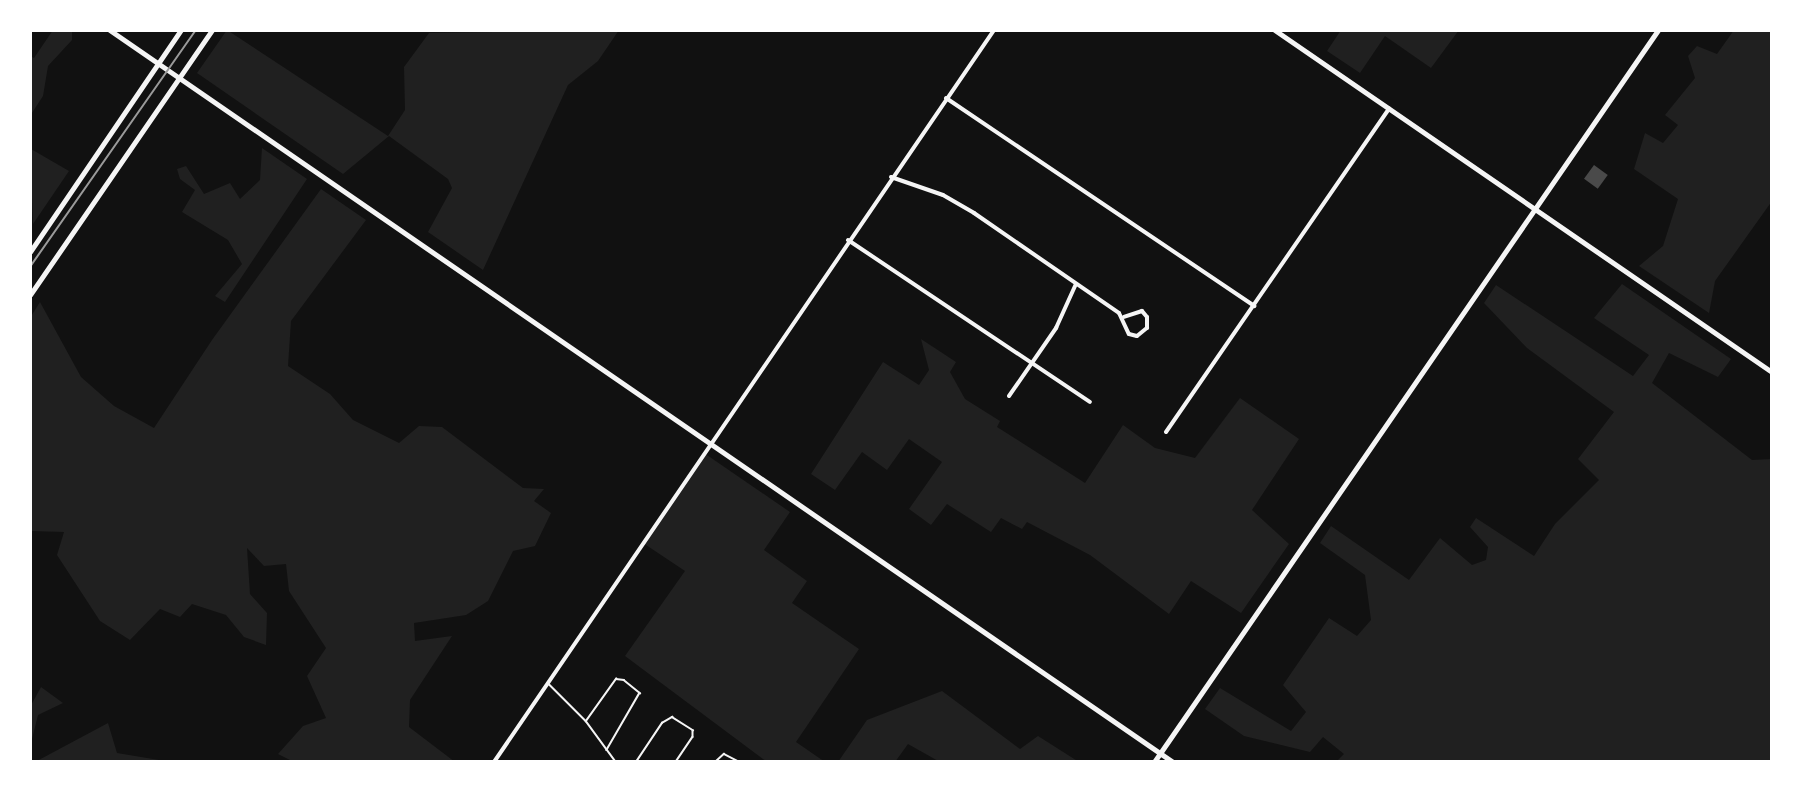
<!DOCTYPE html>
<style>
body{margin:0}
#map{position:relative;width:1802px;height:792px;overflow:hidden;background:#111;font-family:"Work Sans",sans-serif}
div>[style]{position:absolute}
.green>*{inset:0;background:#202020}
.building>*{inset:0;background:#4a4a4a;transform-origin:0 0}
.service>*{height:1.5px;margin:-0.75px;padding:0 0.75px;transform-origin:0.75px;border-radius:0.75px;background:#f5f5f5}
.minor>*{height:4px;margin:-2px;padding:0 2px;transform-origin:2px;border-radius:2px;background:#f5f5f5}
.tertiary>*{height:4.5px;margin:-2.25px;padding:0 2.25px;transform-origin:2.25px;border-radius:2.25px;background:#f5f5f5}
.secondary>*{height:4.5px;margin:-2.25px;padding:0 2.25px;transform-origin:2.25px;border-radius:2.25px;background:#f5f5f5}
.primary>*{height:5px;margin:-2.5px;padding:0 2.5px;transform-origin:2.5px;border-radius:2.5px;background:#f5f5f5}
.rail>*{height:1.5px;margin:-0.75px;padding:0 0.75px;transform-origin:0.75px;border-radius:0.75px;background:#9a9a9a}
span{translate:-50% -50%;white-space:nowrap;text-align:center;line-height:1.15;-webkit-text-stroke:5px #fff;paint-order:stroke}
.frame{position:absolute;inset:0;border:32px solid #fff;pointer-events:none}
</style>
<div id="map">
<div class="green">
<i style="clip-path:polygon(53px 30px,72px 30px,72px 40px,48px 66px,43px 96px,30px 116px,30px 56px,34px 58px)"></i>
<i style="clip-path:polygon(227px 30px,388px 136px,405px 110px,404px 67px,429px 33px,619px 30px,598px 61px,568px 85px,483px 270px,428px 232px,452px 188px,448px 179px,389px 136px,343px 174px,197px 73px)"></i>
<i style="clip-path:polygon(1341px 30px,1459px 30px,1431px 68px,1385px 36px,1360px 73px,1327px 51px)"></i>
<i style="clip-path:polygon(1734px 30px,1772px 30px,1772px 201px,1715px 281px,1709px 313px,1639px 266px,1663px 246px,1678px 199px,1634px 169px,1645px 133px,1663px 143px,1678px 125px,1665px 115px,1695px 78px,1688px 56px,1697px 46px,1717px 54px)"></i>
<i style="clip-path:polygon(30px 145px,31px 149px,69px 171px,33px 224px)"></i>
<i style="clip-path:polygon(262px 148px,307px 179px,225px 302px,215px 296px,242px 264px,228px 240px,182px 212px,195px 190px,180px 179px,177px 169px,186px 166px,204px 194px,230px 183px,240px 199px,260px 180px)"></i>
<i style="clip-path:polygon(321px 189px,366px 220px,291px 321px,288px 366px,330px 394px,353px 420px,399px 443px,419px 426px,442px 427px,523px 488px,544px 489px,534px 501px,551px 513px,535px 546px,513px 551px,488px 601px,466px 615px,414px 623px,415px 641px,452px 636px,410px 700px,409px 727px,455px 762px,294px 762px,278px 754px,303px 726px,326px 718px,307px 676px,326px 648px,289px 591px,286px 564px,264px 566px,247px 548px,250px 594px,267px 613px,266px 645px,244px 637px,226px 615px,192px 604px,180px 617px,160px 609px,130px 640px,100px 621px,57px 555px,64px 532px,31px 531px,30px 528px,30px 318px,40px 302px,81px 377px,114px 406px,154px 428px,212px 340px)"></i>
<i style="clip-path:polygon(1622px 284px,1731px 359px,1718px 377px,1669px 353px,1652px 383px,1752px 460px,1772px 459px,1772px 762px,1336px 762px,1344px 754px,1323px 737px,1310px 752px,1244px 736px,1205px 709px,1220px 688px,1291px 731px,1306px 712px,1283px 685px,1329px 618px,1357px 636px,1371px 620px,1365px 575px,1320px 543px,1331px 526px,1409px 580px,1440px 538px,1472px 565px,1486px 560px,1488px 547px,1470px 527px,1476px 518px,1534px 556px,1555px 524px,1599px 480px,1578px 459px,1614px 412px,1527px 348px,1484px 303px,1496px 285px,1633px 376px,1649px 355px,1594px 318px)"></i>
<i style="clip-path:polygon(921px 339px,956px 362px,950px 372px,965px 399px,1000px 421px,997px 427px,1085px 483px,1123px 425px,1155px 448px,1195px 458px,1240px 398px,1299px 439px,1252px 510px,1289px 544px,1241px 613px,1191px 581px,1169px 614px,1090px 555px,1027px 522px,1022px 529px,1001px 518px,991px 532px,947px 504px,931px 525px,909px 509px,942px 462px,909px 439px,887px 470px,862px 452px,835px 490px,811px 474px,883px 362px,919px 385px,929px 370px)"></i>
<i style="clip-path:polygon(704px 453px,790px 512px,764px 550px,807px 581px,792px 603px,859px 649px,796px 742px,825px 762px,767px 762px,625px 656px,685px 571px,643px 543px)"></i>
<i style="clip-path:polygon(41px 687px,63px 703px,38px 715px,30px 747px,30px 707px)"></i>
<i style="clip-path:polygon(942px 691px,1020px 749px,1038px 736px,1079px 762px,940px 762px,908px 744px,895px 762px,838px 762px,867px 720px)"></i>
<i style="clip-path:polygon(108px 723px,117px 753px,171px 762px,35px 762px)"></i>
</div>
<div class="building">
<i style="left:1594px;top:165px;width:17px;height:17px;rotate:36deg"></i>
</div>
<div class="service">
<i style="left:548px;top:683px;width:54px;rotate:45deg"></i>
<i style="left:586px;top:721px;width:51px;rotate:53.8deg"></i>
<i style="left:586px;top:721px;width:52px;rotate:-54.5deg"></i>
<i style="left:616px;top:679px;width:8px;rotate:7deg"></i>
<i style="left:624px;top:680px;width:21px;rotate:39deg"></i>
<i style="left:640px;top:693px;width:66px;rotate:120.1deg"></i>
<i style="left:636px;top:762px;width:47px;rotate:-56.3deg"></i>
<i style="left:662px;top:723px;width:12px;rotate:-31deg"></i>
<i style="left:672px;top:717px;width:25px;rotate:32deg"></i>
<i style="left:693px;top:730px;width:7px;rotate:90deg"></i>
<i style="left:693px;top:737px;width:30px;rotate:124deg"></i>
<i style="left:715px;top:762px;width:12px;rotate:-42deg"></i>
<i style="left:724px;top:754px;width:18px;rotate:27deg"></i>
</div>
<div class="minor">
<i style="left:946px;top:98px;width:372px;rotate:34deg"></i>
<i style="left:891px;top:177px;width:55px;rotate:19.1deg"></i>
<i style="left:943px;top:195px;width:36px;rotate:30deg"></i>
<i style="left:974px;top:213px;width:176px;rotate:34.6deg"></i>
<i style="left:1119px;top:313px;width:23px;rotate:65deg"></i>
<i style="left:1129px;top:334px;width:8px;rotate:14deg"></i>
<i style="left:1137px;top:336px;width:13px;rotate:-39deg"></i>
<i style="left:1147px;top:328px;width:11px;rotate:-90deg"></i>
<i style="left:1147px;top:317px;width:8px;rotate:-130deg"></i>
<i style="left:1142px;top:311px;width:19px;rotate:162deg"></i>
<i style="left:848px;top:240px;width:291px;rotate:33.8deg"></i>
<i style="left:1009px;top:396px;width:83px;rotate:-55.3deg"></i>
<i style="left:1056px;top:328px;width:48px;rotate:-65.6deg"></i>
<i style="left:1166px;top:432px;width:393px;rotate:-55.4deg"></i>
<i style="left:494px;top:762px;width:886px;rotate:-55.66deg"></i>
</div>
<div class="tertiary">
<i style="left:110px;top:30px;width:1291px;rotate:34.55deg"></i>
<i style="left:1275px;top:30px;width:603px;rotate:34.53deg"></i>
</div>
<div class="secondary">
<i style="left:30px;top:252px;width:268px;rotate:-55.8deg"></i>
<i style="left:30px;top:295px;width:321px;rotate:-55.5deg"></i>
</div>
<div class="primary">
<i style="left:1154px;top:762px;width:889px;rotate:-55.45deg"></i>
</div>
<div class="rail">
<i style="left:30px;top:267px;width:289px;rotate:-55deg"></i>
</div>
<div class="frame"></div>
</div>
